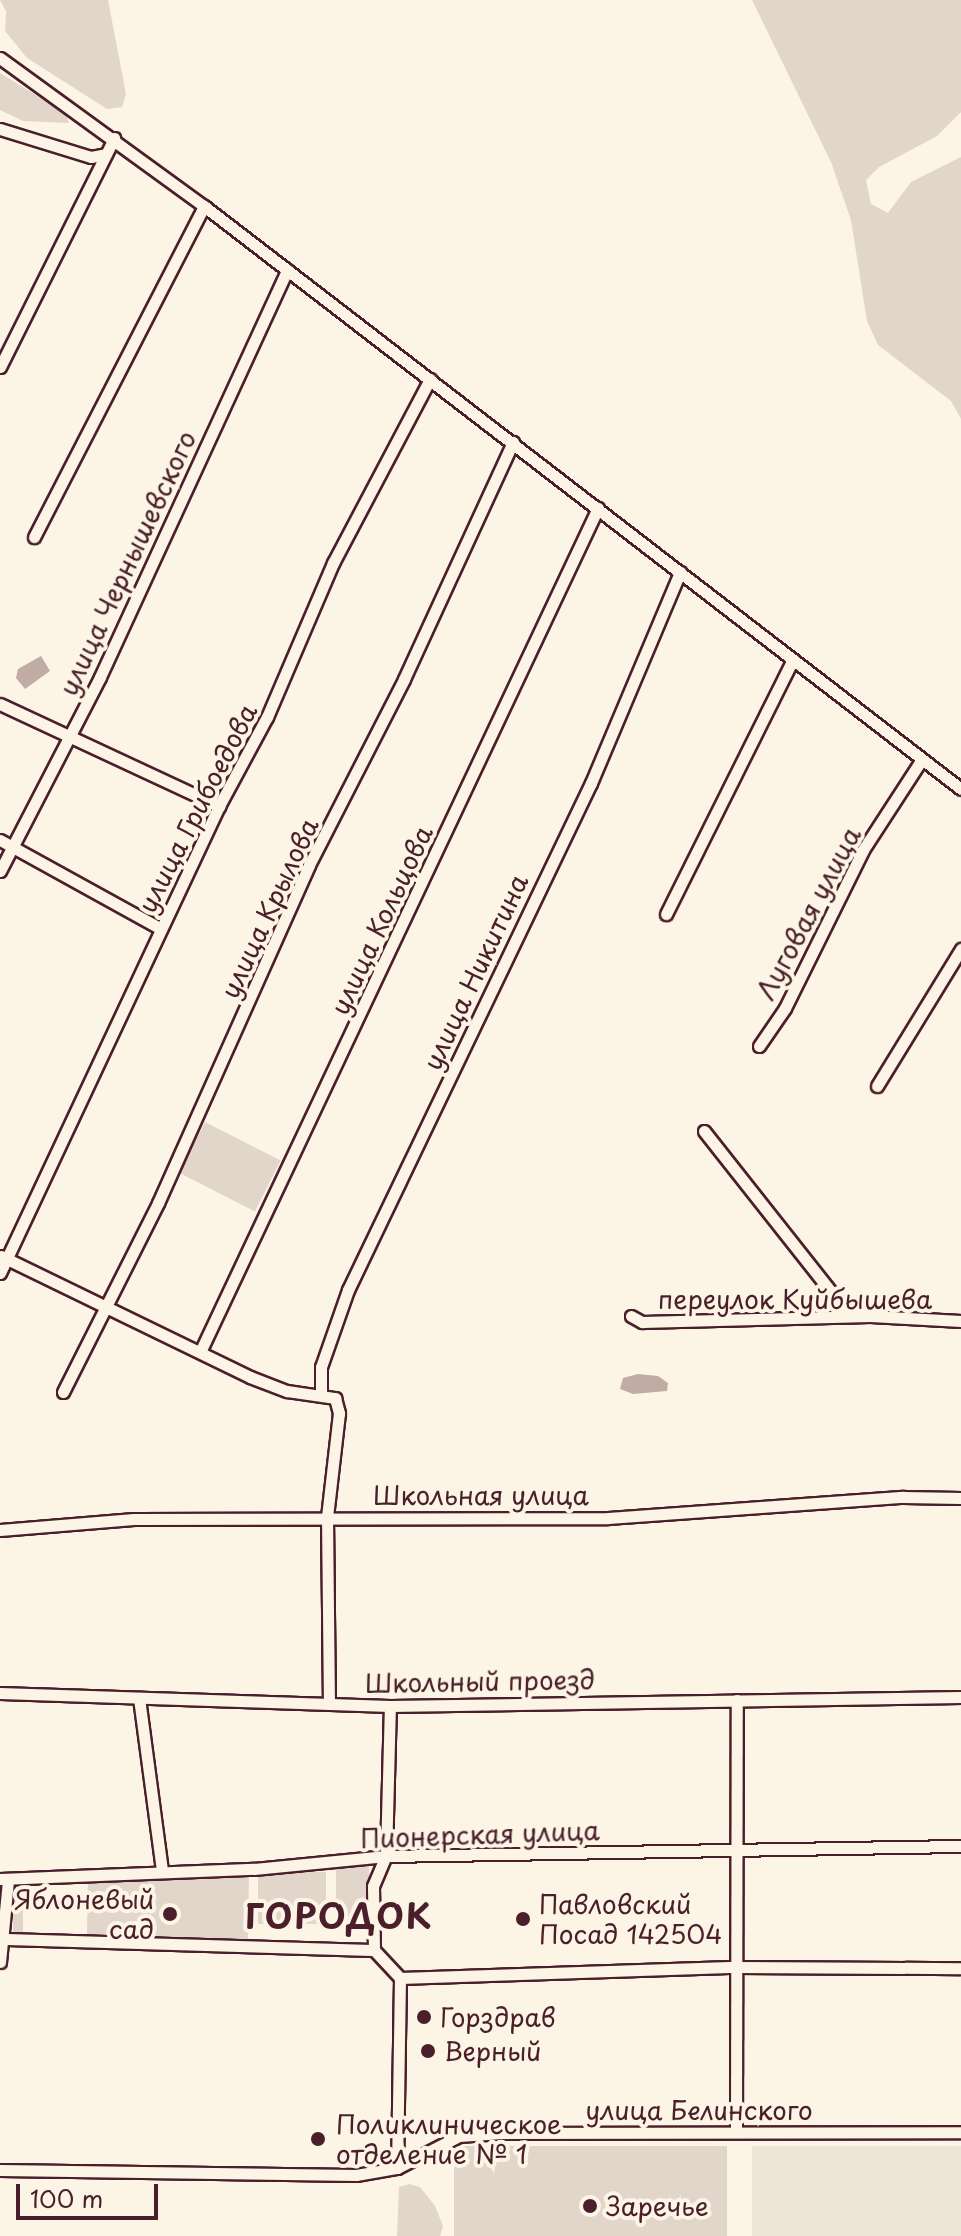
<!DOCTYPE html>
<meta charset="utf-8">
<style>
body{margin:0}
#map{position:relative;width:961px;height:2236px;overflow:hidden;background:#fcf5e5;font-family:"Playpen Sans",sans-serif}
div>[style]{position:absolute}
.built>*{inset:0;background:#eee5d7;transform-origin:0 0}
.green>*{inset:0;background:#e2d5ca;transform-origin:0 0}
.water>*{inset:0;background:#c0aca5}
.roads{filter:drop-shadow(2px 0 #4a1f2b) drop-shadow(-2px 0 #4a1f2b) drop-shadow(0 2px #4a1f2b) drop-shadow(0 -2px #4a1f2b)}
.minor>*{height:11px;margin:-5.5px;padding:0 5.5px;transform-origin:5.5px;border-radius:5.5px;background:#fcf5e5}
.dots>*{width:22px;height:22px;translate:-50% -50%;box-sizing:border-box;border:4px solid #fcf5e5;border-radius:50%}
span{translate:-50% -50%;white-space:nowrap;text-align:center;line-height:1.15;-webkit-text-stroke:8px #fcf5e5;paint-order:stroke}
.street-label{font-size:26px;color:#4a1f2b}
.poi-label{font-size:26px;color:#4a1f2b}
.right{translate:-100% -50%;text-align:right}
.left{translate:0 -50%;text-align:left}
.district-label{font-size:34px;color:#4a1f2b;font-weight:700;letter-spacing:2px}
.scale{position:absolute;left:16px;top:2184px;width:142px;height:36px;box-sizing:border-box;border:4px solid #4a1f2b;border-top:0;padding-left:10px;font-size:24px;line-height:28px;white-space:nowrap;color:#4a1f2b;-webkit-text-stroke:6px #fcf5e5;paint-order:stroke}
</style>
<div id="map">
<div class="built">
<i style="left:752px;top:2146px;width:209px;height:90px"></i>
</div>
<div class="green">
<i style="clip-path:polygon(0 0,108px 0,126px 94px,122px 107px,107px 109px,27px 58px,5px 31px,6px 11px)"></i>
<i style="clip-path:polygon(752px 0,961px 0,961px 112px,937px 136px,879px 167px,866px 180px,871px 204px,888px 213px,911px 182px,961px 157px,961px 419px,951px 401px,878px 345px,867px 321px,851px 220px,831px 162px)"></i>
<i style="clip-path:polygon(0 73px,65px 113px,69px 123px,23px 121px,0 110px)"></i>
<i style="left:205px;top:1122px;width:85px;height:57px;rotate:27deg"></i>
<i style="left:369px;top:1866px;width:59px;height:33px;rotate:90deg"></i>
<i style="left:326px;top:1872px;width:52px;height:68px;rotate:90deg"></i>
<i style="left:249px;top:1875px;width:64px;height:161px;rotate:91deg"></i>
<i style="left:13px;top:1884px;width:10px;height:49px"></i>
<i style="left:454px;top:2146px;width:273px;height:90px"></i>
<i style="clip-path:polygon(409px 2184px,420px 2187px,435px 2206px,443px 2226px,440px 2236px,397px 2236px,399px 2187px)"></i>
</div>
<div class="water">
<i style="clip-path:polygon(41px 656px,50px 671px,25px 689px,16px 678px,18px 669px)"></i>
<i style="clip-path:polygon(638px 1374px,658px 1376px,668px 1383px,667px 1391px,633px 1394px,620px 1389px,623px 1378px)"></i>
</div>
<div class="roads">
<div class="minor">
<i style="left:0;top:58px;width:252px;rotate:36deg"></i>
<i style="left:204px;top:206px;width:955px;rotate:37.6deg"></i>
<i style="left:0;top:129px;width:95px;rotate:17.1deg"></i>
<i style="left:91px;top:157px;width:15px;rotate:-11deg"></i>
<i style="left:0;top:367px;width:256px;rotate:-63.5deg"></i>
<i style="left:34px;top:537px;width:372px;rotate:-62.8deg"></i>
<i style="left:0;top:704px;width:242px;rotate:25deg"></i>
<i style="left:0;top:840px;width:184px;rotate:28.9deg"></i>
<i style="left:0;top:871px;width:218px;rotate:-62.7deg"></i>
<i style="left:100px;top:677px;width:448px;rotate:-65.3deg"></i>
<i style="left:666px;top:914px;width:283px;rotate:-63.5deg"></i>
<i style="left:759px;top:1046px;width:46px;rotate:-55.6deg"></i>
<i style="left:785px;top:1008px;width:176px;rotate:-63.7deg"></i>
<i style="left:863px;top:850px;width:108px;rotate:-57deg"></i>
<i style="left:877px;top:1086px;width:161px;rotate:-58.5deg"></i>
<i style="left:704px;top:1131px;width:223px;rotate:51.7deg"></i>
<i style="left:842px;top:1306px;width:22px;rotate:22deg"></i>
<i style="left:1px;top:1256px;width:277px;rotate:25.9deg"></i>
<i style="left:250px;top:1377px;width:40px;rotate:21deg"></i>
<i style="left:287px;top:1391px;width:49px;rotate:8.3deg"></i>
<i style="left:335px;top:1398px;width:16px;rotate:75deg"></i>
<i style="left:339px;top:1413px;width:104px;rotate:96.6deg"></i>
<i style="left:327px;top:1516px;width:188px;rotate:89.4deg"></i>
<i style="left:0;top:1273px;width:516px;rotate:-64.88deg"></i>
<i style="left:219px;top:806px;width:101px;rotate:-61.7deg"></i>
<i style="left:267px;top:717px;width:168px;rotate:-66.8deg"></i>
<i style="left:333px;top:563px;width:208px;rotate:-62.2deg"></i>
<i style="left:631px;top:1316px;width:13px;rotate:29deg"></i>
<i style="left:642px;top:1322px;width:228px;rotate:-1.5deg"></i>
<i style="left:870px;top:1316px;width:91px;rotate:3.1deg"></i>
<i style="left:201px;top:1350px;width:931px;rotate:-64.76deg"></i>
<i style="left:63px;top:1392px;width:212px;rotate:-63.3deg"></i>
<i style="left:158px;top:1203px;width:370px;rotate:-65.9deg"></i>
<i style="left:309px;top:865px;width:209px;rotate:-62.9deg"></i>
<i style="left:404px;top:679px;width:261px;rotate:-65.3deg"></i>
<i style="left:321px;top:1393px;width:26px;rotate:-90deg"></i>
<i style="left:321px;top:1367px;width:82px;rotate:-70.7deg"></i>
<i style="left:348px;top:1290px;width:562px;rotate:-64.39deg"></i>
<i style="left:591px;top:783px;width:229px;rotate:-67.1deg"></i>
<i style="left:0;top:1530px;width:134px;rotate:-4.7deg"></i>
<i style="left:134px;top:1519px;width:474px;rotate:-0.1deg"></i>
<i style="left:608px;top:1518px;width:296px;rotate:-4.1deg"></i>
<i style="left:903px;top:1497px;width:58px;rotate:1deg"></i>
<i style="left:0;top:1693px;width:390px;rotate:1.9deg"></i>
<i style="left:390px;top:1706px;width:571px;rotate:-0.9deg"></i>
<i style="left:139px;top:1698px;width:174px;rotate:82.4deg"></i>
<i style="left:0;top:1879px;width:254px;rotate:-2.3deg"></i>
<i style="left:254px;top:1869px;width:133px;rotate:-5.6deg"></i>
<i style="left:386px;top:1856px;width:575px;rotate:-1deg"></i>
<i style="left:4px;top:1939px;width:370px;rotate:1.7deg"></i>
<i style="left:374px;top:1950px;width:38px;rotate:47deg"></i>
<i style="left:400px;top:1978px;width:190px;rotate:90.9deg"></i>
<i style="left:374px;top:1950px;width:64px;rotate:-90.9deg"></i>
<i style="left:373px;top:1886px;width:33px;rotate:-67deg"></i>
<i style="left:386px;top:1856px;width:150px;rotate:-88.5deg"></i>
<i style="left:0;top:1962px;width:82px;rotate:-84.4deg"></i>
<i style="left:400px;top:1978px;width:337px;rotate:-1.9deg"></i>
<i style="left:737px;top:1967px;width:224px;rotate:0.3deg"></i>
<i style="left:736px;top:2131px;width:431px;rotate:-89.9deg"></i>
<i style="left:0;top:2170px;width:356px;rotate:0.8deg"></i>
<i style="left:356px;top:2175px;width:42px;rotate:-9.7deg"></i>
<i style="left:397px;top:2168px;width:70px;rotate:-27.3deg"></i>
<i style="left:459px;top:2136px;width:39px;rotate:-4deg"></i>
<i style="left:498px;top:2133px;width:463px;rotate:-0.1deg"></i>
</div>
</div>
<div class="dots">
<i style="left:170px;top:1914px;background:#4a1f2b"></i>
<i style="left:523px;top:1919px;background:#4a1f2b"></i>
<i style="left:424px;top:2017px;background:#4a1f2b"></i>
<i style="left:428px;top:2051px;background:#4a1f2b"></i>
<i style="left:318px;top:2139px;background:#4a1f2b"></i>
<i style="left:590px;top:2206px;background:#4a1f2b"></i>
</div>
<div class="street-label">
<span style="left:127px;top:563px;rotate:-65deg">улица Чернышевского</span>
<span style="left:197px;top:808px;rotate:-63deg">улица Грибоедова</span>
<span style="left:269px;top:908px;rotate:-65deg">улица Крылова</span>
<span style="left:808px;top:913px;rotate:-62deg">Луговая улица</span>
<span style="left:381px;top:920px;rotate:-65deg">улица Кольцова</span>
<span style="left:475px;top:972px;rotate:-65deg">улица Никитина</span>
<span style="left:795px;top:1299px">переулок Куйбышева</span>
<span style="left:481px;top:1495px">Школьная улица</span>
<span style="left:480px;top:1681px;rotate:-1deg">Школьный проезд</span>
<span style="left:480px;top:1834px;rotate:-2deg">Пионерская улица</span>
<span style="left:699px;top:2110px">улица Белинского</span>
</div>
<div class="poi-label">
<span class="right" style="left:154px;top:1914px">Яблоневый<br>сад</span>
<span class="left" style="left:539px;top:1919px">Павловский<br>Посад 142504</span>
<span class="left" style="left:440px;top:2017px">Горздрав</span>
<span class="left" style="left:444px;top:2051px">Верный</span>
<span class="left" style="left:336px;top:2139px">Поликлиническое<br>отделение № 1</span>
<span class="left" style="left:606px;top:2206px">Заречье</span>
</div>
<div class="district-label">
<span style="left:339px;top:1916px">ГОРОДОК</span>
</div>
<div class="scale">100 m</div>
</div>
